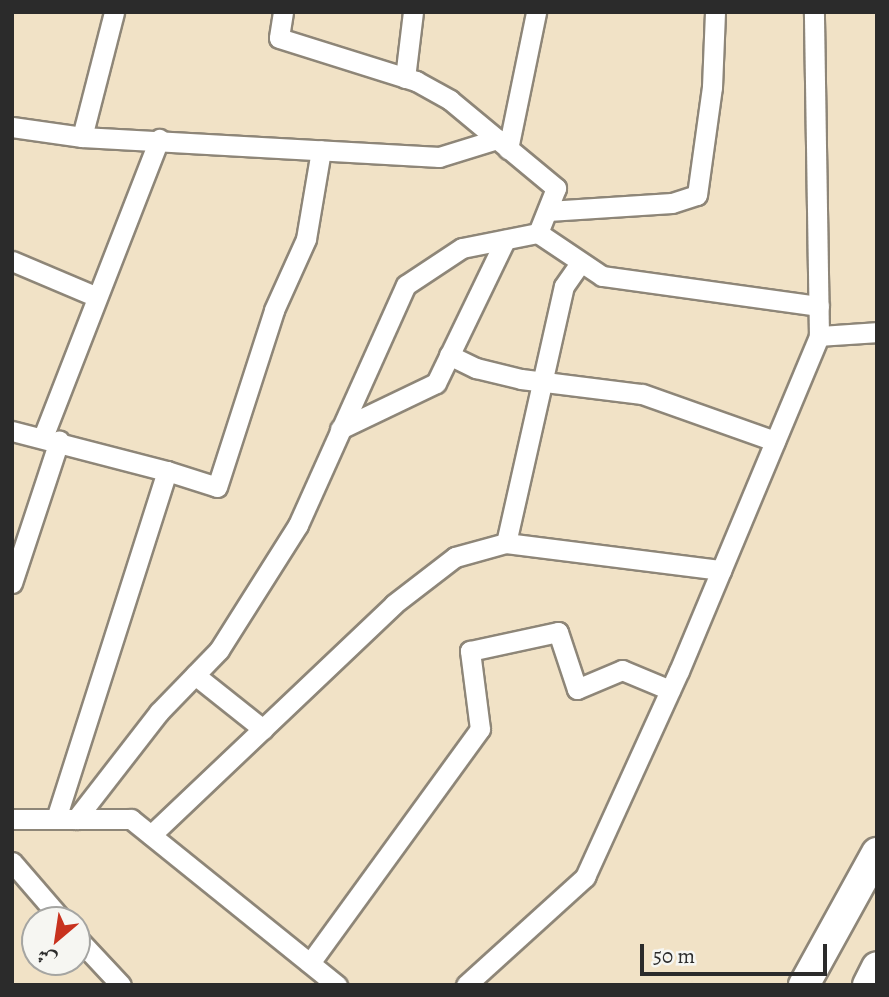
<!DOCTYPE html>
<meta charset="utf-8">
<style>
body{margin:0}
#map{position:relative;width:889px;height:997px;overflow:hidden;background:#f1e2c6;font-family:Alegreya,Amiri,serif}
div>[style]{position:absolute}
.roads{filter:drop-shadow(2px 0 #8e8678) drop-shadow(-2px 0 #8e8678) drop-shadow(0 2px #8e8678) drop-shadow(0 -2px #8e8678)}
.street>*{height:19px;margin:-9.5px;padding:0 9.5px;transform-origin:9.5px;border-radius:9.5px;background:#fff}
.primary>*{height:30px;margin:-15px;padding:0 15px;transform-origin:15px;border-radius:15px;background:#fff}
span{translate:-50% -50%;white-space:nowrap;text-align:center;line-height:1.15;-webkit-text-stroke:5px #f6f6f2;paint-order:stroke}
.frame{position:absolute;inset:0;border:14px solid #2b2b2b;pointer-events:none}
.north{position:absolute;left:21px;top:906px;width:70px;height:70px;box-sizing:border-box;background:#f6f6f2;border:2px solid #a5a5a2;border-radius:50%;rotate:209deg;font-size:19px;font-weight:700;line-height:28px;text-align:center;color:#2b2b2b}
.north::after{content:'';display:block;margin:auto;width:24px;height:32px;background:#c8321e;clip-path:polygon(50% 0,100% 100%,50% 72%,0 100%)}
.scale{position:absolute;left:640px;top:944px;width:187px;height:32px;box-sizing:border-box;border:4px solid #2b2b2b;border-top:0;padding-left:9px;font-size:21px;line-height:24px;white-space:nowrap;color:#2b2b2b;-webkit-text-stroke:5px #f6f6f2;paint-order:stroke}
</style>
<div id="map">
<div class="roads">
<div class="street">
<i style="left:283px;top:12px;width:26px;rotate:99deg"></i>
<i style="left:279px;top:38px;width:144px;rotate:17.4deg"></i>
<i style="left:416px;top:81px;width:39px;rotate:29deg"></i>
<i style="left:450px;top:100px;width:138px;rotate:39.7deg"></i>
<i style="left:556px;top:188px;width:48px;rotate:111.8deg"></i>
<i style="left:405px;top:78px;width:66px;rotate:-83.1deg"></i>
<i style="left:12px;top:127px;width:71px;rotate:8.1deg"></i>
<i style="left:82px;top:137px;width:358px;rotate:3.2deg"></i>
<i style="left:439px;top:157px;width:61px;rotate:-17.2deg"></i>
<i style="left:82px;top:137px;width:129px;rotate:-75.6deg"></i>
<i style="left:508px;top:149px;width:140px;rotate:-78.4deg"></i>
<i style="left:548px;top:211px;width:124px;rotate:-3.7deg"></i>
<i style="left:672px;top:203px;width:26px;rotate:-18deg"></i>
<i style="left:697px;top:195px;width:109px;rotate:-82.1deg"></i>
<i style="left:712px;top:87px;width:75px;rotate:-87.7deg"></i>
<i style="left:12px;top:261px;width:90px;rotate:22.9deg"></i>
<i style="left:819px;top:336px;width:58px;rotate:-3.9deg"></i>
<i style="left:449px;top:355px;width:30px;rotate:26deg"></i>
<i style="left:476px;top:368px;width:46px;rotate:13.7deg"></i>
<i style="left:521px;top:379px;width:122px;rotate:7.1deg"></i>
<i style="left:642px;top:394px;width:141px;rotate:19.5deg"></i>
<i style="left:340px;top:429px;width:106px;rotate:-25.6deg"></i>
<i style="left:436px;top:383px;width:159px;rotate:-64.2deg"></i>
<i style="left:12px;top:431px;width:160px;rotate:14.5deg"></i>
<i style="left:167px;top:471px;width:365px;rotate:107.7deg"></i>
<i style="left:43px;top:437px;width:320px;rotate:-68.7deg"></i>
<i style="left:167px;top:471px;width:52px;rotate:17.7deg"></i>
<i style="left:217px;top:487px;width:186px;rotate:-72.1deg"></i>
<i style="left:274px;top:310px;width:78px;rotate:-65.7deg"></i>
<i style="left:306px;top:239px;width:90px;rotate:-80.4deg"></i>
<i style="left:506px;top:543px;width:263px;rotate:-77.3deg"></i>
<i style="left:564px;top:286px;width:29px;rotate:-55deg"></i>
<i style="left:12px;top:583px;width:150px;rotate:-71.7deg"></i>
<i style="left:195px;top:675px;width:87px;rotate:38.5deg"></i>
<i style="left:12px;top:819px;width:119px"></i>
<i style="left:131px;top:819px;width:265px;rotate:38.9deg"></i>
<i style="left:76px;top:819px;width:135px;rotate:-52.2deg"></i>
<i style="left:159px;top:712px;width:86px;rotate:-45.9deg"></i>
<i style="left:219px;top:650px;width:148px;rotate:-57.7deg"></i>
<i style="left:298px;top:525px;width:263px;rotate:-65.8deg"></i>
<i style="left:406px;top:285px;width:67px;rotate:-33.5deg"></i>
<i style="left:462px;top:248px;width:77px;rotate:-11.2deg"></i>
<i style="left:538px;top:233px;width:77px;rotate:33.9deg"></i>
<i style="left:602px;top:276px;width:219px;rotate:7.9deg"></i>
<i style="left:151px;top:835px;width:335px;rotate:-43.5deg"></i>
<i style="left:394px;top:604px;width:77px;rotate:-37.6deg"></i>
<i style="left:455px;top:557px;width:53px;rotate:-15.4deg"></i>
<i style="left:506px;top:543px;width:217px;rotate:7.2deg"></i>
<i style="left:12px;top:862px;width:77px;rotate:49.2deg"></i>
<i style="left:77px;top:938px;width:64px;rotate:46.9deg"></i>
<i style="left:310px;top:963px;width:289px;rotate:-54deg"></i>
<i style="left:480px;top:729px;width:79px;rotate:-97.3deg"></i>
<i style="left:470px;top:651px;width:90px;rotate:-12.2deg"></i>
<i style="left:558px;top:632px;width:60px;rotate:71.6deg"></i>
<i style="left:577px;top:689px;width:49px;rotate:-22.9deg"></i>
<i style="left:622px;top:670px;width:52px;rotate:22.6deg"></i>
<i style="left:466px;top:985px;width:161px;rotate:-42.2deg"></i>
<i style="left:585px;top:877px;width:226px;rotate:-65.5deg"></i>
<i style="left:679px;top:671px;width:363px;rotate:-67.3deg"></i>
<i style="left:819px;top:336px;width:324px;rotate:-90.9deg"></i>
</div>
<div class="primary">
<i style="left:804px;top:985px;width:151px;rotate:-61.1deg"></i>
<i style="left:868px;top:985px;width:20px;rotate:-63deg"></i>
</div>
</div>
<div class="frame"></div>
<div class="north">ش</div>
<div class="scale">50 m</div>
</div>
